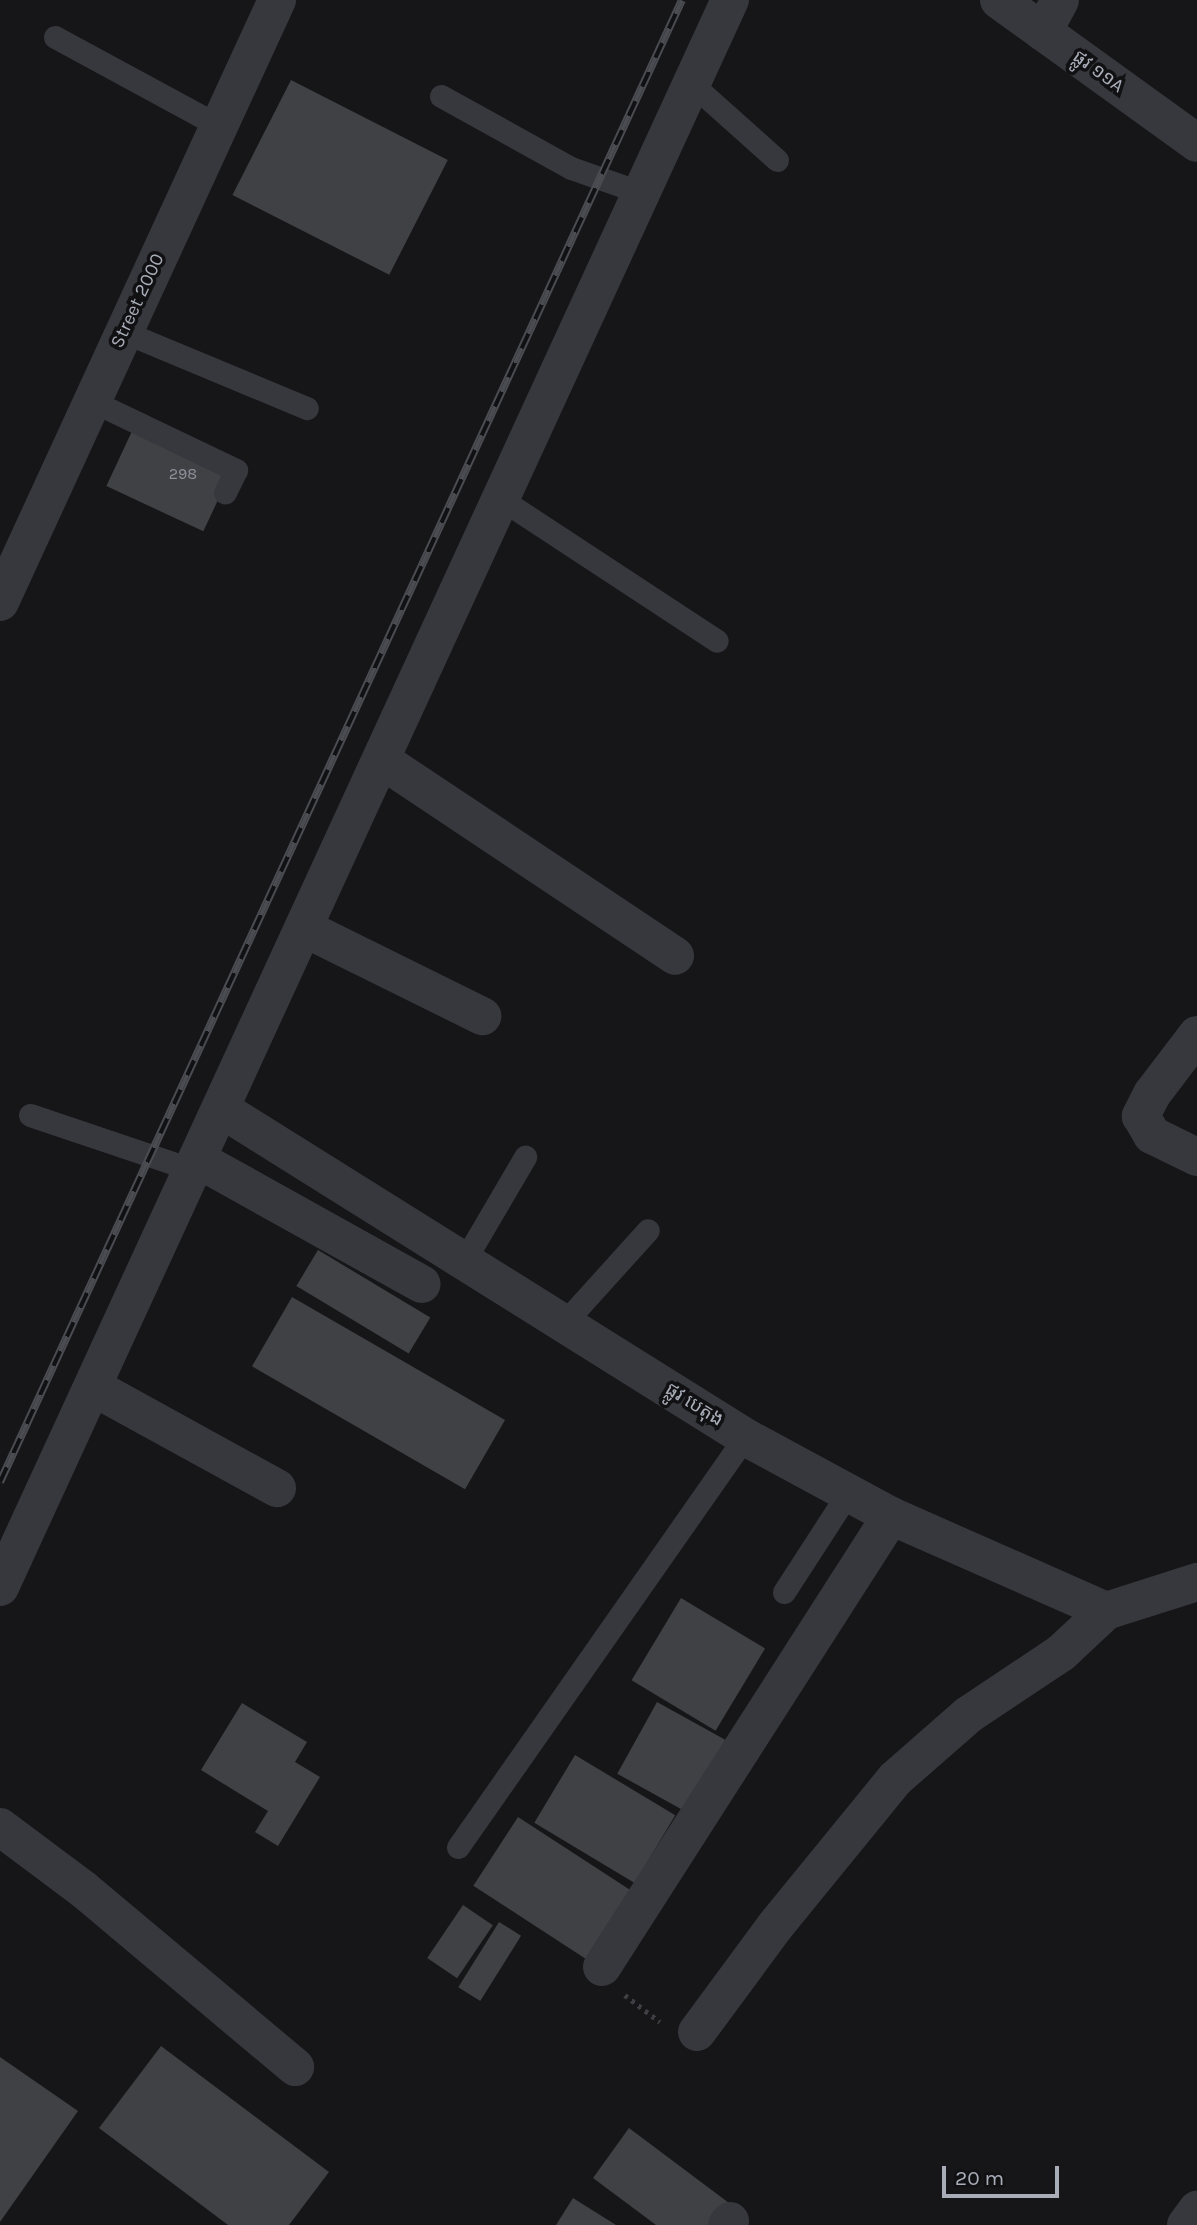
<!DOCTYPE html>
<meta charset="utf-8">
<style>
body{margin:0}
#map{position:relative;width:1197px;height:2225px;overflow:hidden;background:#161618;font-family:Karla,"Noto Sans Khmer",sans-serif}
div>[style]{position:absolute}
.building>*{inset:0;background:#404145;transform-origin:0 0}
.path>*{height:4.5px;margin-top:-2.25px;transform-origin:0;background:repeating-linear-gradient(90deg,#3d3f44 0 3.5px,transparent 0 8.5px)}
.lane>*{height:23px;margin:-11.5px;padding:0 11.5px;transform-origin:11.5px;border-radius:11.5px;background:#37383d}
.street>*{height:38px;margin:-19px;padding:0 19px;transform-origin:19px;border-radius:19px;background:#37383d}
.rail>*{height:8px;margin-top:-4px;transform-origin:0;background:repeating-linear-gradient(90deg,#111113 0 16px,#4a4c52 0 32px);box-sizing:border-box;border-block:2px solid #4a4c52}
span{translate:-50% -50%;white-space:nowrap;text-align:center;line-height:1.15;-webkit-text-stroke:7px #111113;paint-order:stroke}
.number-label{font-size:16px;color:#8e929b}
.number-label span{-webkit-text-stroke-width:0}
.street-label{font-size:19px;color:#a8adb8}
.scale{position:absolute;left:942px;top:2166px;width:117px;height:32px;box-sizing:border-box;border:4px solid #a8adb8;border-top:0;padding-left:9px;font-size:21px;line-height:24px;white-space:nowrap;color:#a8adb8;-webkit-text-stroke:5px #111113;paint-order:stroke}
</style>
<div id="map">
<div class="building">
<i style="left:291px;top:80px;width:176px;height:129px;rotate:27deg"></i>
<i style="left:133px;top:429px;width:107px;height:63px;rotate:25deg"></i>
<i style="left:318px;top:1250px;width:131px;height:42px;rotate:31deg"></i>
<i style="left:292px;top:1297px;width:246px;height:80px;rotate:30deg"></i>
<i style="left:681px;top:1598px;width:98px;height:96px;rotate:31deg"></i>
<i style="left:657px;top:1702px;width:78px;height:82px;rotate:29deg"></i>
<i style="clip-path:polygon(242px 1703px,307px 1742px,295px 1762px,320px 1777px,278px 1846px,255px 1832px,268px 1811px,201px 1770px)"></i>
<i style="left:575px;top:1755px;width:117px;height:79px;rotate:31deg"></i>
<i style="left:518px;top:1817px;width:143px;height:82px;rotate:33deg"></i>
<i style="left:463px;top:1905px;width:36px;height:64px;rotate:34deg"></i>
<i style="left:499px;top:1922px;width:26px;height:77px;rotate:32deg"></i>
<i style="clip-path:polygon(161px 2046px,329px 2172px,289px 2225px,228px 2225px,99px 2128px)"></i>
<i style="clip-path:polygon(0 2057px,78px 2111px,0 2222px)"></i>
<i style="clip-path:polygon(629px 2128px,729px 2203px,713px 2225px,656px 2225px,593px 2178px)"></i>
<i style="clip-path:polygon(573px 2198px,616px 2225px,556px 2225px)"></i>
</div>
<div class="path">
<i style="left:625px;top:1995px;width:44px;rotate:37.6deg"></i>
</div>
<div class="lane">
<i style="left:55px;top:37px;width:187px;rotate:28.5deg"></i>
<i style="left:692px;top:84px;width:114px;rotate:41.8deg"></i>
<i style="left:441px;top:96px;width:149px;rotate:29deg"></i>
<i style="left:571px;top:168px;width:75px;rotate:19.4deg"></i>
<i style="left:124px;top:332px;width:198px;rotate:22.6deg"></i>
<i style="left:92px;top:401px;width:160px;rotate:25.6deg"></i>
<i style="left:236px;top:470px;width:25px;rotate:116deg"></i>
<i style="left:501px;top:499px;width:258px;rotate:33.3deg"></i>
<i style="left:30px;top:1115px;width:172px;rotate:18.6deg"></i>
<i style="left:464px;top:1261px;width:121px;rotate:-59.6deg"></i>
<i style="left:564px;top:1323px;width:125px;rotate:-47.9deg"></i>
<i style="left:784px;top:1592px;width:118px;rotate:-57.1deg"></i>
<i style="left:458px;top:1847px;width:500px;rotate:-55.01deg"></i>
</div>
<div class="street">
<i style="left:999px;top:0;width:244px;rotate:35.8deg"></i>
<i style="left:1043px;top:32px;width:36px;rotate:-62deg"></i>
<i style="left:0;top:602px;width:663px;rotate:-65.29deg"></i>
<i style="left:383px;top:761px;width:351px;rotate:33.7deg"></i>
<i style="left:304px;top:928px;width:199px;rotate:26.3deg"></i>
<i style="left:1197px;top:1035px;width:74px;rotate:127.3deg"></i>
<i style="left:1152px;top:1094px;width:25px;rotate:117deg"></i>
<i style="left:1141px;top:1116px;width:22px;rotate:60deg"></i>
<i style="left:1152px;top:1135px;width:50px;rotate:26.1deg"></i>
<i style="left:221px;top:1109px;width:618px;rotate:32.04deg"></i>
<i style="left:745px;top:1437px;width:166px;rotate:28.4deg"></i>
<i style="left:891px;top:1516px;width:235px;rotate:23.8deg"></i>
<i style="left:1106px;top:1611px;width:96px;rotate:-17.7deg"></i>
<i style="left:197px;top:1159px;width:257px;rotate:29.1deg"></i>
<i style="left:93px;top:1387px;width:210px;rotate:28.8deg"></i>
<i style="left:0;top:1587px;width:1747px;rotate:-65.3deg"></i>
<i style="left:0;top:1827px;width:104px;rotate:36.8deg"></i>
<i style="left:83px;top:1889px;width:277px;rotate:40deg"></i>
<i style="left:602px;top:1967px;width:536px;rotate:-57.35deg"></i>
<i style="left:697px;top:2032px;width:133px;rotate:-53.6deg"></i>
<i style="left:776px;top:1925px;width:188px;rotate:-50.8deg"></i>
<i style="left:895px;top:1779px;width:97px;rotate:-41.2deg"></i>
<i style="left:968px;top:1715px;width:112px;rotate:-33.7deg"></i>
<i style="left:1061px;top:1653px;width:62px;rotate:-43deg"></i>
<i style="left:727px;top:2225px;width:5px;rotate:-53deg"></i>
<i style="left:1186px;top:2225px;width:19px;rotate:-54deg"></i>
</div>
<div class="rail">
<i style="left:0;top:1482px;width:1631px;rotate:-65.29deg"></i>
</div>
<div class="number-label">
<span style="left:183px;top:474px">298</span>
</div>
<div class="street-label">
<span style="left:1098px;top:72px;rotate:36deg">ផ្លូវ ១១A</span>
<span style="left:138px;top:301px;rotate:-65deg">Street 2000</span>
<span style="left:694px;top:1405px;rotate:32deg">ផ្លូវ បេតុង</span>
</div>
<div class="scale">20 m</div>
</div>
